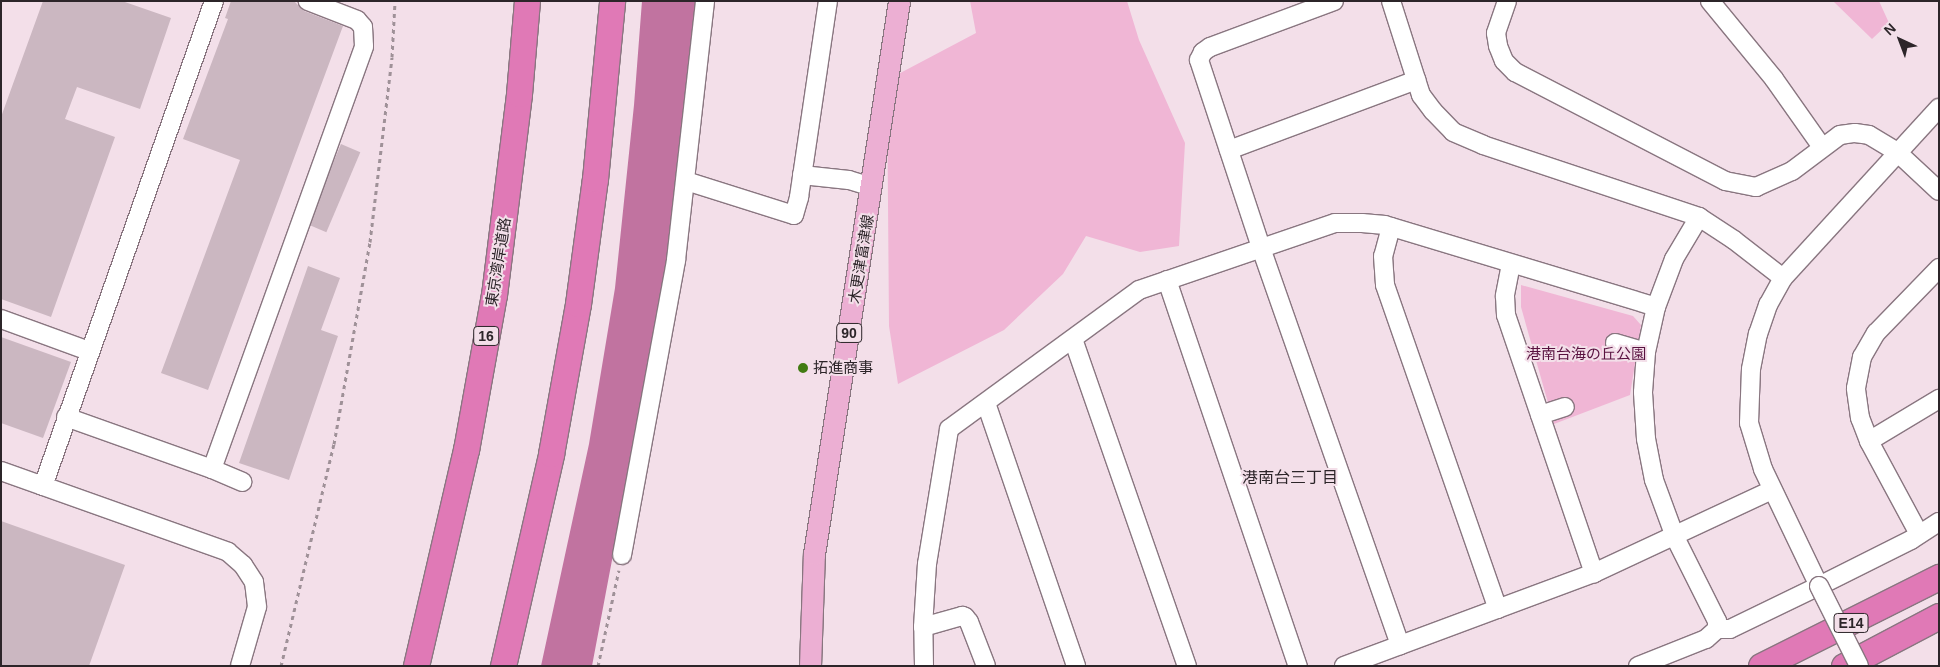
<!DOCTYPE html>
<meta charset="utf-8">
<style>
body{margin:0}
#map{position:relative;width:1940px;height:667px;overflow:hidden;background:#f3dfe9;font-family:Helvetica,"Noto Sans JP",sans-serif}
div>[style]{position:absolute}
.green>*{inset:0;background:#f0b6d5}
.water>*{inset:0;background:#c173a0}
.building>*{inset:0;background:#cbb7c1;transform-origin:0 0}
.path>*{height:3px;margin-top:-1.5px;transform-origin:0;background:repeating-linear-gradient(90deg,#9f9198 0 4px,transparent 0 8px)}
.roads{filter:drop-shadow(1px 0 #897680) drop-shadow(-1px 0 #897680) drop-shadow(0 1px #897680) drop-shadow(0 -1px #897680)}
.minor>*{height:18px;margin:-9px;padding:0 9px;transform-origin:9px;border-radius:9px;background:#fff}
.major>*{height:21px;margin:-10.5px;padding:0 10.5px;transform-origin:10.5px;border-radius:10.5px;background:#ecafd3}
.highway>*{height:25px;margin:-12.5px;padding:0 12.5px;transform-origin:12.5px;border-radius:12.5px;background:#e079b6}
.bridges{filter:drop-shadow(1px 0 #897680) drop-shadow(-1px 0 #897680) drop-shadow(0 1px #897680) drop-shadow(0 -1px #897680)}
.minor-bridge>*{height:18px;margin:-9px;padding:0 9px;transform-origin:9px;border-radius:9px;background:#fff}
.dots>*{width:14px;height:14px;translate:-50% -50%;box-sizing:border-box;border:2px solid #f3dfe9;border-radius:50%}
span{translate:-50% -50%;white-space:nowrap;text-align:center;line-height:1.15;-webkit-text-stroke:4px #f3dfe9;paint-order:stroke}
.shield-label span{padding:1px 4px;background:#f3dfe9;border:1px solid;border-radius:4px;-webkit-text-stroke-width:0}
.shield-label{font-size:14px;color:#2c2529;font-weight:700}
.street-label{font-size:15px;color:#2c2529}
.park-label{font-size:15px;color:#591240}
.poi-label{font-size:15px;color:#2c2529}
.left{translate:0 -50%;text-align:left}
.neighbourhood-label{font-size:16px;color:#2c2529}
.frame{position:absolute;inset:0;border:2px solid #2c2529;pointer-events:none}
.north{position:absolute;left:1875px;top:15px;width:50px;height:50px;-webkit-text-stroke:4px #f3dfe9;paint-order:stroke;rotate:317deg;font-size:14px;font-weight:700;line-height:20px;text-align:center;color:#2c2529}
.north::after{content:'';display:block;margin:auto;width:18px;height:22px;background:#2c2529;clip-path:polygon(50% 0,100% 100%,50% 72%,0 100%)}
</style>
<div id="map">
<div class="green">
<i style="clip-path:polygon(970px 1px,1127px 1px,1139px 40px,1185px 143px,1179px 246px,1140px 252px,1086px 236px,1063px 274px,1004px 330px,898px 384px,889px 326px,887px 80px,976px 33px)"></i>
<i style="clip-path:polygon(1833px 1px,1879px 1px,1889px 23px,1872px 39px)"></i>
<i style="clip-path:polygon(1521px 285px,1633px 316px,1641px 325px,1630px 395px,1554px 424px,1521px 307px)"></i>
</div>
<div class="water">
<i style="clip-path:polygon(642px 1px,697px 1px,670px 253px,592px 666px,541px 666px,589px 444px,615px 288px,634px 105px)"></i>
</div>
<div class="building">
<i style="clip-path:polygon(43px 1px,122px 1px,171px 18px,140px 109px,77px 87px,65px 119px,115px 137px,51px 317px,1px 299px,1px 117px)"></i>
<i style="clip-path:polygon(231px 1px,294px 1px,304px 11px,343px 26px,208px 390px,161px 373px,240px 160px,183px 139px,228px 19px,225px 18px)"></i>
<i style="left:341px;top:144px;width:21px;height:87px;rotate:23deg"></i>
<i style="clip-path:polygon(308px 266px,340px 278px,321px 330px,338px 336px,289px 480px,239px 463px)"></i>
<i style="clip-path:polygon(1px 337px,71px 362px,43px 438px,1px 423px)"></i>
<i style="clip-path:polygon(1px 521px,125px 565px,89px 666px,1px 666px)"></i>
</div>
<div class="path">
<i style="left:281px;top:666px;width:228px;rotate:-76.6deg"></i>
<i style="left:334px;top:444px;width:205px;rotate:-79.9deg"></i>
<i style="left:370px;top:242px;width:186px;rotate:-83.2deg"></i>
<i style="left:392px;top:57px;width:56px;rotate:-86.9deg"></i>
<i style="left:598px;top:666px;width:98px;rotate:-77.7deg"></i>
</div>
<div class="roads">
<div class="minor">
<i style="left:1334px;top:1px;width:132px;rotate:159.6deg"></i>
<i style="left:1210px;top:47px;width:9px;rotate:144deg"></i>
<i style="left:1203px;top:52px;width:9px;rotate:117deg"></i>
<i style="left:1199px;top:60px;width:198px;rotate:71.7deg"></i>
<i style="left:1261px;top:248px;width:421px;rotate:70.7deg"></i>
<i style="left:1391px;top:1px;width:99px;rotate:72.3deg"></i>
<i style="left:1421px;top:95px;width:20px;rotate:53deg"></i>
<i style="left:1433px;top:111px;width:29px;rotate:46deg"></i>
<i style="left:1453px;top:132px;width:33px;rotate:23deg"></i>
<i style="left:1483px;top:145px;width:228px;rotate:18.4deg"></i>
<i style="left:1699px;top:217px;width:42px;rotate:33.3deg"></i>
<i style="left:1734px;top:240px;width:62px;rotate:37.8deg"></i>
<i style="left:1507px;top:1px;width:34px;rotate:109deg"></i>
<i style="left:1496px;top:33px;width:13px;rotate:81deg"></i>
<i style="left:1498px;top:46px;width:16px;rotate:68deg"></i>
<i style="left:1504px;top:61px;width:16px;rotate:45deg"></i>
<i style="left:1515px;top:72px;width:237px;rotate:27.4deg"></i>
<i style="left:1725px;top:181px;width:32px;rotate:11deg"></i>
<i style="left:1756px;top:187px;width:39px;rotate:-24deg"></i>
<i style="left:1792px;top:171px;width:60px;rotate:-36.9deg"></i>
<i style="left:1840px;top:135px;width:15px;rotate:-8deg"></i>
<i style="left:1855px;top:133px;width:14px;rotate:8deg"></i>
<i style="left:1869px;top:135px;width:33px;rotate:31deg"></i>
<i style="left:1897px;top:152px;width:57px;rotate:42.9deg"></i>
<i style="left:1710px;top:1px;width:101px;rotate:50.6deg"></i>
<i style="left:1774px;top:79px;width:83px;rotate:54.8deg"></i>
<i style="left:1229px;top:150px;width:200px;rotate:-20.5deg"></i>
<i style="left:802px;top:175px;width:47px;rotate:6.1deg"></i>
<i style="left:849px;top:180px;width:24px;rotate:17deg"></i>
<i style="left:686px;top:181px;width:113px;rotate:17.5deg"></i>
<i style="left:794px;top:215px;width:19px;rotate:-74deg"></i>
<i style="left:799px;top:197px;width:198px;rotate:-81.6deg"></i>
<i style="left:1391px;top:227px;width:30px;rotate:105deg"></i>
<i style="left:1383px;top:256px;width:29px;rotate:86deg"></i>
<i style="left:1385px;top:285px;width:343px;rotate:70.8deg"></i>
<i style="left:1511px;top:264px;width:33px;rotate:101deg"></i>
<i style="left:1505px;top:296px;width:19px;rotate:87deg"></i>
<i style="left:1506px;top:315px;width:273px;rotate:71.2deg"></i>
<i style="left:1167px;top:280px;width:408px;rotate:71.3deg"></i>
<i style="left:1px;top:319px;width:94px;rotate:20deg"></i>
<i style="left:1073px;top:339px;width:346px;rotate:70.8deg"></i>
<i style="left:1615px;top:343px;width:32px;rotate:16deg"></i>
<i style="left:986px;top:403px;width:278px;rotate:71.1deg"></i>
<i style="left:1540px;top:415px;width:26px;rotate:-18deg"></i>
<i style="left:66px;top:417px;width:155px;rotate:19.6deg"></i>
<i style="left:212px;top:469px;width:33px;rotate:23deg"></i>
<i style="left:1869px;top:441px;width:82px;rotate:-31deg"></i>
<i style="left:212px;top:469px;width:449px;rotate:-70.2deg"></i>
<i style="left:364px;top:46px;width:19px;rotate:-93deg"></i>
<i style="left:363px;top:27px;width:9px;rotate:-131deg"></i>
<i style="left:357px;top:20px;width:53px;rotate:-158.8deg"></i>
<i style="left:1px;top:471px;width:241px;rotate:19.6deg"></i>
<i style="left:228px;top:552px;width:20px;rotate:41deg"></i>
<i style="left:243px;top:565px;width:20px;rotate:57deg"></i>
<i style="left:254px;top:582px;width:25px;rotate:83deg"></i>
<i style="left:257px;top:607px;width:61px;rotate:106.1deg"></i>
<i style="left:43px;top:486px;width:514px;rotate:-70.58deg"></i>
<i style="left:1919px;top:534px;width:106px;rotate:-118.3deg"></i>
<i style="left:1869px;top:441px;width:25px;rotate:-111deg"></i>
<i style="left:1860px;top:418px;width:30px;rotate:-98deg"></i>
<i style="left:1856px;top:388px;width:32px;rotate:-79deg"></i>
<i style="left:1862px;top:357px;width:28px;rotate:-60deg"></i>
<i style="left:1876px;top:333px;width:91px;rotate:-45.9deg"></i>
<i style="left:622px;top:555px;width:300px;rotate:-79.6deg"></i>
<i style="left:676px;top:260px;width:261px;rotate:-83.6deg"></i>
<i style="left:1819px;top:586px;width:130px;rotate:-115.6deg"></i>
<i style="left:1763px;top:469px;width:48px;rotate:-106.9deg"></i>
<i style="left:1749px;top:423px;width:54px;rotate:-87.9deg"></i>
<i style="left:1751px;top:369px;width:36px;rotate:-79deg"></i>
<i style="left:1758px;top:334px;width:31px;rotate:-71deg"></i>
<i style="left:1768px;top:305px;width:31px;rotate:-61deg"></i>
<i style="left:1783px;top:278px;width:231px;rotate:-47.5deg"></i>
<i style="left:923px;top:627px;width:41px;rotate:-15.8deg"></i>
<i style="left:962px;top:616px;width:3px;rotate:18deg"></i>
<i style="left:965px;top:617px;width:6px;rotate:51deg"></i>
<i style="left:969px;top:622px;width:47px;rotate:68.9deg"></i>
<i style="left:1717px;top:629px;width:13px"></i>
<i style="left:1730px;top:629px;width:99px;rotate:-25.8deg"></i>
<i style="left:1819px;top:586px;width:103px;rotate:-26.6deg"></i>
<i style="left:1911px;top:540px;width:33px;rotate:-33deg"></i>
<i style="left:924px;top:666px;width:39px;rotate:-91deg"></i>
<i style="left:923px;top:627px;width:63px;rotate:-86.4deg"></i>
<i style="left:927px;top:564px;width:137px;rotate:-80.7deg"></i>
<i style="left:949px;top:429px;width:235px;rotate:-36.2deg"></i>
<i style="left:1139px;top:290px;width:207px;rotate:-18.9deg"></i>
<i style="left:1335px;top:223px;width:27px"></i>
<i style="left:1362px;top:223px;width:23px;rotate:5deg"></i>
<i style="left:1385px;top:225px;width:283px;rotate:16.8deg"></i>
<i style="left:1344px;top:666px;width:267px;rotate:-20.4deg"></i>
<i style="left:1594px;top:573px;width:196px;rotate:-25deg"></i>
<i style="left:1638px;top:666px;width:73px;rotate:-21.7deg"></i>
<i style="left:1706px;top:639px;width:15px;rotate:-42deg"></i>
<i style="left:1717px;top:629px;width:8px;rotate:-90deg"></i>
<i style="left:1717px;top:621px;width:94px;rotate:-116.6deg"></i>
<i style="left:1675px;top:537px;width:61px;rotate:-110.2deg"></i>
<i style="left:1654px;top:480px;width:42px;rotate:-101deg"></i>
<i style="left:1646px;top:439px;width:47px;rotate:-93.7deg"></i>
<i style="left:1643px;top:392px;width:40px;rotate:-85.7deg"></i>
<i style="left:1646px;top:352px;width:46px;rotate:-77.5deg"></i>
<i style="left:1656px;top:307px;width:51px;rotate:-69.4deg"></i>
<i style="left:1674px;top:259px;width:49px;rotate:-59.2deg"></i>
</div>
<div class="major">
<i style="left:810px;top:666px;width:112px;rotate:-88deg"></i>
<i style="left:814px;top:554px;width:559px;rotate:-81.26deg"></i>
</div>
<div class="highway">
<i style="left:416px;top:666px;width:222px;rotate:-77deg"></i>
<i style="left:466px;top:450px;width:158px;rotate:-79.8deg"></i>
<i style="left:494px;top:295px;width:203px;rotate:-82.9deg"></i>
<i style="left:519px;top:94px;width:93px;rotate:-85.1deg"></i>
<i style="left:503px;top:666px;width:217px;rotate:-77.2deg"></i>
<i style="left:551px;top:454px;width:152px;rotate:-79.8deg"></i>
<i style="left:578px;top:304px;width:126px;rotate:-82.3deg"></i>
<i style="left:595px;top:179px;width:179px;rotate:-84.5deg"></i>
<i style="left:1761px;top:666px;width:199px;rotate:-26.6deg"></i>
<i style="left:1844px;top:666px;width:107px;rotate:-27.8deg"></i>
</div>
</div>
<div class="bridges">
<div class="minor-bridge">
<i style="left:1819px;top:586px;width:89px;rotate:63.4deg"></i>
</div>
</div>
<div class="dots">
<i style="left:803px;top:368px;background:#417b12"></i>
</div>
<div class="shield-label">
<span style="left:849px;top:333px">90</span>
<span style="left:486px;top:336px">16</span>
<span style="left:1851px;top:623px">E14</span>
</div>
<div class="street-label">
<span style="left:861px;top:259px;rotate:-81deg">木更津富津線</span>
<span style="left:498px;top:262px;rotate:-81deg">東京湾岸道路</span>
</div>
<div class="park-label">
<span style="left:1586px;top:354px">港南台海の丘公園</span>
</div>
<div class="poi-label">
<span class="left" style="left:813px;top:368px">拓進商事</span>
</div>
<div class="neighbourhood-label">
<span style="left:1290px;top:478px">港南台三丁目</span>
</div>
<div class="frame"></div>
<div class="north">N</div>
</div>
